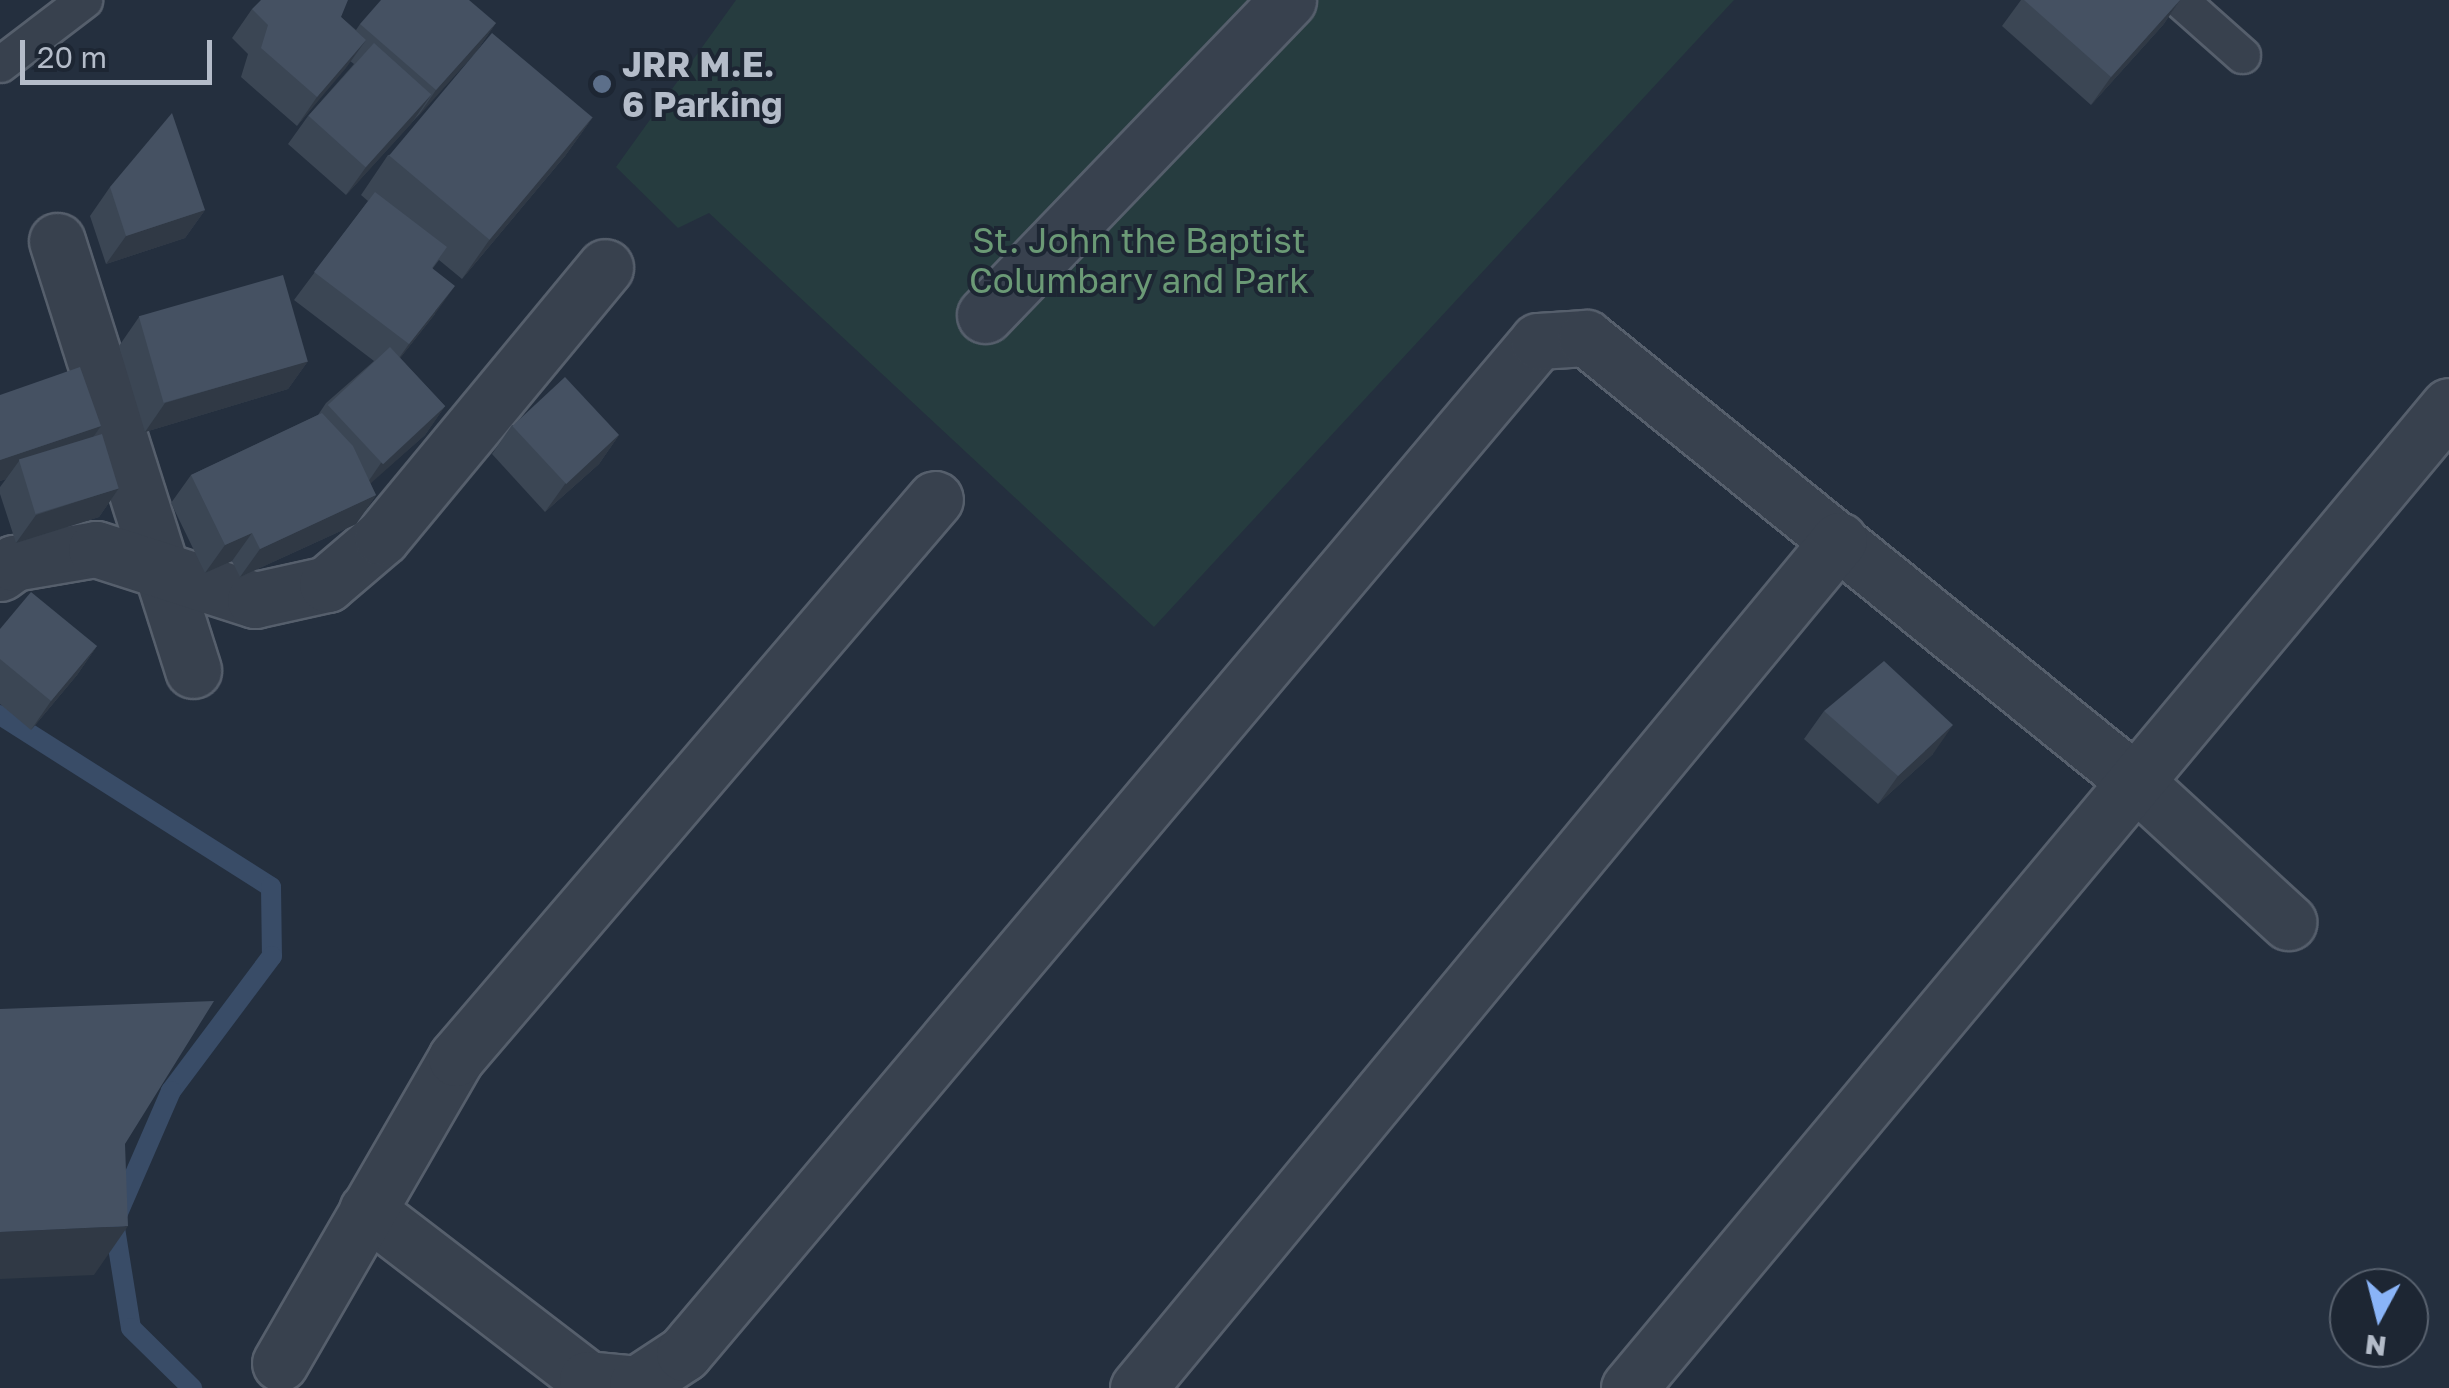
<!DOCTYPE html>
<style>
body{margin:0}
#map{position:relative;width:2449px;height:1388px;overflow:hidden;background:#242f3e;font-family:"Golos Text",sans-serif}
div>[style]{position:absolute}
.green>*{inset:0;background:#263c3f}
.stream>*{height:20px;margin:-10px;padding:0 10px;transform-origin:10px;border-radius:10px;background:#394c67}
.roads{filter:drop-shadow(2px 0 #565f6c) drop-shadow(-2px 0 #565f6c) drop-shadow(0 2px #565f6c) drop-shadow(0 -2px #565f6c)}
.lane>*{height:35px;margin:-17.5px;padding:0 17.5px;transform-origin:17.5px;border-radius:17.5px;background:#38414e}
.street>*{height:55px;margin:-27.5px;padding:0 27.5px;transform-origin:27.5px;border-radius:27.5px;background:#38414e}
.wall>*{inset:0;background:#3b4654}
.shaded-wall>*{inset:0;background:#303945}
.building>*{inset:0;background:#455162;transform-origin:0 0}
.dots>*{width:28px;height:28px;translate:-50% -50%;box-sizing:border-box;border:5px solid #1d2633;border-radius:50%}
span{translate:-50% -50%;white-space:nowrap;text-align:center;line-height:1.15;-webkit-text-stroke:8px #1d2633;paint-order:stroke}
.poi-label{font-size:35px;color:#b4bcc9;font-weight:700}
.left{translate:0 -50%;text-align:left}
.park-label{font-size:35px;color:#6b9a76}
.north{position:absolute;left:2329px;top:1268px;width:100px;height:100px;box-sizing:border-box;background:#1d2633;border:2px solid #59626f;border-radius:50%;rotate:187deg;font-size:28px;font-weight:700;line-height:40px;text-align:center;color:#b4bcc9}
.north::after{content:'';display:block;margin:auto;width:35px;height:45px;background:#8ab4f8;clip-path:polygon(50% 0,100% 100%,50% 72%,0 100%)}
.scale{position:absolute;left:20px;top:40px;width:192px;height:45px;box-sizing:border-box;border:5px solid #b4bcc9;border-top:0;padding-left:12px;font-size:30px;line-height:35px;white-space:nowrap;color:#b4bcc9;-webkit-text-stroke:8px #1d2633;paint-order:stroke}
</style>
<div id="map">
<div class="green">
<i style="clip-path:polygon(736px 0,1734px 0,1154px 627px,709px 213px,678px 228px,616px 167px)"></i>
</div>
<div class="stream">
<i style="left:0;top:715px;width:321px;rotate:32.4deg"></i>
<i style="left:271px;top:887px;width:69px;rotate:89.2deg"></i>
<i style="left:272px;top:956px;width:169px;rotate:126.8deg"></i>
<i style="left:171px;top:1091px;width:143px;rotate:113.5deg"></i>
<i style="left:114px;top:1222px;width:107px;rotate:80.9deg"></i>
<i style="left:131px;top:1328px;width:86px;rotate:44.5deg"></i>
</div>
<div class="roads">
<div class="lane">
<i style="left:2180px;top:0;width:83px;rotate:41.6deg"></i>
<i style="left:0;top:64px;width:106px;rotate:-37.3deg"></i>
</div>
<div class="street">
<i style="left:57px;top:241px;width:450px;rotate:72.4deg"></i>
<i style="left:985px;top:315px;width:437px;rotate:-46.1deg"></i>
<i style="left:0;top:573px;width:17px;rotate:-36deg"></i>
<i style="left:14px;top:563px;width:83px;rotate:-9.7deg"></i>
<i style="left:96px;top:549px;width:167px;rotate:17.8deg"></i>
<i style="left:255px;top:600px;width:74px;rotate:-12.5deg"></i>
<i style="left:327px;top:584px;width:72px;rotate:-40.5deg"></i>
<i style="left:382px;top:537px;width:350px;rotate:-50.4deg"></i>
<i style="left:367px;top:1210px;width:277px;rotate:37.5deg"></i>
<i style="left:587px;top:1379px;width:50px;rotate:5.7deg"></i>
<i style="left:637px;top:1384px;width:56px;rotate:-33.4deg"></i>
<i style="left:684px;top:1353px;width:1324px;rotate:-49.84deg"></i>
<i style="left:1538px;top:341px;width:48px;rotate:-3.6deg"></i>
<i style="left:1586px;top:338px;width:707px;rotate:38.91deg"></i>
<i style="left:2136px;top:782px;width:207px;rotate:42.6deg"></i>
<i style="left:280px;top:1363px;width:352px;rotate:-60deg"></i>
<i style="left:456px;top:1058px;width:736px;rotate:-49.41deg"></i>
<i style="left:1138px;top:1388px;width:1100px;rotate:-50.42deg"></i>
<i style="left:1629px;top:1388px;width:1279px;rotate:-50.14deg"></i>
</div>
</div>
<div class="wall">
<i style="clip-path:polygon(2021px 0,2180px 0,2163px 25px,2091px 105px,2002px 26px)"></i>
<i style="clip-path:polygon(252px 9px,341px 17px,356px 30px,360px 24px,496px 23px,476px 52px,346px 195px,288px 144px,308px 116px,354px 64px,350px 61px,297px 126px,241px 77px,248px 54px,232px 38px)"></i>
<i style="clip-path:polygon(593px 117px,565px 156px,462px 279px,439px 260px,433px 268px,435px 314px,400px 358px,445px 406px,425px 435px,370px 483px,376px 495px,356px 524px,240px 577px,232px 561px,205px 573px,171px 503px,191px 475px,318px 415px,326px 403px,374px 361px,294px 300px,368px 201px,361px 195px,388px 155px)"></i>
<i style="clip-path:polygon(110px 187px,205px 210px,185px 238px,106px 264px,90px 216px)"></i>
<i style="clip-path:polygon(139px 317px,308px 361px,288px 389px,145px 432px,119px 346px)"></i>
<i style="clip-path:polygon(0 395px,101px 426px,93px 437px,119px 488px,99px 517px,16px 543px,0 494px,0 487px,6px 479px,0 481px)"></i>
<i style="clip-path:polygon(512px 425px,619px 435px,599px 464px,545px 512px,492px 454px)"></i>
<i style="clip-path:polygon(0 629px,97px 646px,77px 675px,31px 730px,0 704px)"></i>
<i style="clip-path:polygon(1824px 711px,1933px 754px,1878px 804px,1804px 739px)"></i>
</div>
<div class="shaded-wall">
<i style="clip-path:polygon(2180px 0,2163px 25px,2091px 105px,2111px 77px)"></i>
<i style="clip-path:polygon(496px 23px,476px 52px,416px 119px,436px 90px)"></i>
<i style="clip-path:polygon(366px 40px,346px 68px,297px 126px,317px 97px)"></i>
<i style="clip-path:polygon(431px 95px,411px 124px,346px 195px,366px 167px)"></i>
<i style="clip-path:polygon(593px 117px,565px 156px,462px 279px,490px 239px)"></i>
<i style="clip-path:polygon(205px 210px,185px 238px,106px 264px,126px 236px)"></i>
<i style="clip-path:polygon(455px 286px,435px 314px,389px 372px,409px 344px)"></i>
<i style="clip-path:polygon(308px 361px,288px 389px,145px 432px,165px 403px)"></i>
<i style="clip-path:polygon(445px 406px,425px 435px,361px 492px,381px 463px)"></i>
<i style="clip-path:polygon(101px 426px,81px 454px,19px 461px,6px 479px,0 481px,0 460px)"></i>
<i style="clip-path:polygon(619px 435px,599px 464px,545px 512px,565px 484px)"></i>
<i style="clip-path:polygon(119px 488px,99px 517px,16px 543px,36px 515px)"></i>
<i style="clip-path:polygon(376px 495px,356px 524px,240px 577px,260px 549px)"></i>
<i style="clip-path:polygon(252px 533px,232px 561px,205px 573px,225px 545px)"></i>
<i style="clip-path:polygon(97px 646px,77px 675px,31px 730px,51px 701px)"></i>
<i style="clip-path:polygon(1953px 725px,1933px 754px,1878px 804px,1898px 776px)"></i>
<i style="clip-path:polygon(128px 1226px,94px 1275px,0 1279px,0 1232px)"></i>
</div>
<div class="building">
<i style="clip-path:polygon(261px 0,348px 0,341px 17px,366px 40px,317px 97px,261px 48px,268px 25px,252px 9px)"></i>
<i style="clip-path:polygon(381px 0,469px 0,496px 23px,436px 90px,360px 24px)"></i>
<i style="clip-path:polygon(2024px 0,2180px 0,2111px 77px)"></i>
<i style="left:492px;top:33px;width:131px;height:160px;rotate:40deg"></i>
<i style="left:374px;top:43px;width:77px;height:98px;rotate:42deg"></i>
<i style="clip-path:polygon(172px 113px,205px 210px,126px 236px,110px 187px)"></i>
<i style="clip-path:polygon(375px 192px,447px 247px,432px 268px,455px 286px,409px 344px,314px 272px)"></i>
<i style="left:283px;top:275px;width:90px;height:150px;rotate:74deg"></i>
<i style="left:390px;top:347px;width:81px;height:85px;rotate:47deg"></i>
<i style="clip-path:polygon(80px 367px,101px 426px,0 460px,0 395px)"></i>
<i style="left:565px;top:377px;width:79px;height:72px;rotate:47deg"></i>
<i style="clip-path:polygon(322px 413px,353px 446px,376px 495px,260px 549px,252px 533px,225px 545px,191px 475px)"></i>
<i style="left:102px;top:434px;width:57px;height:87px;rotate:73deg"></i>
<i style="clip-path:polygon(31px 592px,97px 646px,51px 701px,0 659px,0 629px)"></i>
<i style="clip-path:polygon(1884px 661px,1953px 725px,1898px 776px,1824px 711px)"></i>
<i style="clip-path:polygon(214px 1001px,125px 1144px,128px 1226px,0 1232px,0 1009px)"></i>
</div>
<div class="dots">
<i style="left:602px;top:84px;background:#5c6f8a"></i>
</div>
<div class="poi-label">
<span class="left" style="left:622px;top:84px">JRR M.E.<br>6 Parking</span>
</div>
<div class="park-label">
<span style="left:1139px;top:260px">St. John the Baptist<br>Columbary and Park</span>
</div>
<div class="north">N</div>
<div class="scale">20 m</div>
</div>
